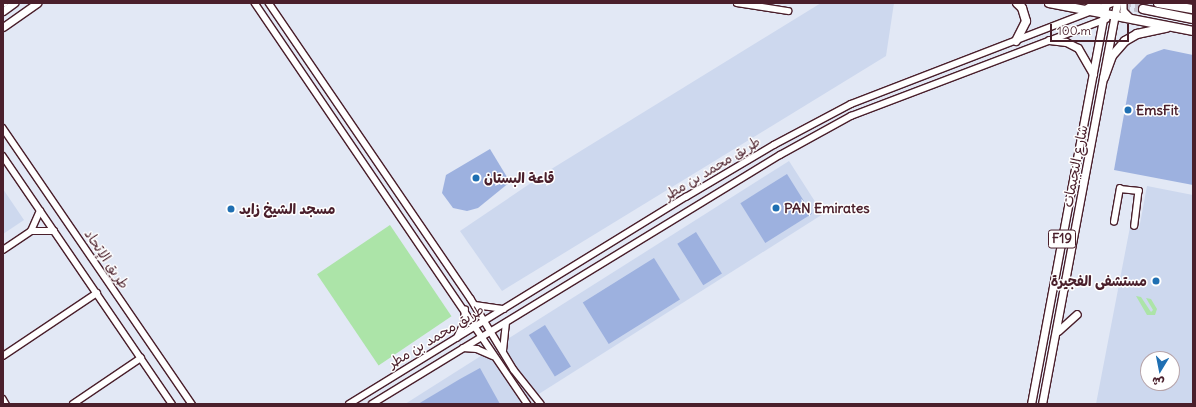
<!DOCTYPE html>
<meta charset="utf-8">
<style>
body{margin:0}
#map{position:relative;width:1196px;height:407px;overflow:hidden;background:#e2e8f5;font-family:Delius,"Playpen Sans Arabic",sans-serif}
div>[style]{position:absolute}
.built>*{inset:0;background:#cdd8ee}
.green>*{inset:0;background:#ace4a8;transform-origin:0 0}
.building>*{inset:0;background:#9db1df;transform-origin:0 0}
.highway-tunnel>*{height:8px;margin-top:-4px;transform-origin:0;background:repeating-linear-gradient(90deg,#c4c0cd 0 8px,transparent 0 12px)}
.roads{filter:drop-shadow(1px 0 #4a1f2b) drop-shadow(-1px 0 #4a1f2b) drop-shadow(0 1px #4a1f2b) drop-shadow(0 -1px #4a1f2b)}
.minor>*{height:5.5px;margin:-2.75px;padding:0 2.75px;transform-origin:2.75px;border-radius:2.75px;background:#fff}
.major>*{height:7px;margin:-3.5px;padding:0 3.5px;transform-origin:3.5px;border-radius:3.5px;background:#fff}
.highway>*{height:8px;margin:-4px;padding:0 4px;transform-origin:4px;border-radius:4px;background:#fff}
.dots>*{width:11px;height:11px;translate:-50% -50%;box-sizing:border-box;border:2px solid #fff;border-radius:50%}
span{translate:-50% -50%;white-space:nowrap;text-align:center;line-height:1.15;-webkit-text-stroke:3px #fff;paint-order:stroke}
.shield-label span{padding:1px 3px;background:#fff;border:1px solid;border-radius:3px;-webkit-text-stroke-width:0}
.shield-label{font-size:13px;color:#4a1f2b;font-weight:700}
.poi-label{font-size:14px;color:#4a1f2b;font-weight:700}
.left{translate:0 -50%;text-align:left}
.right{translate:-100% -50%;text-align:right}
.street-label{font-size:14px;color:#4a1f2b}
.frame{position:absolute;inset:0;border:4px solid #4a1f2b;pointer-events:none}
.north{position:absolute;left:1140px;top:351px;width:40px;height:40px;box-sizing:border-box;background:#fff;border:1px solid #b7a5aa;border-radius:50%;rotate:190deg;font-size:11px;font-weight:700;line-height:16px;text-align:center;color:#4a1f2b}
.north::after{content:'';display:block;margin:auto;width:14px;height:18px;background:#1f6fb2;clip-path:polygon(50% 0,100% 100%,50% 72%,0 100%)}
.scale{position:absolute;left:1050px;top:24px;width:79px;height:18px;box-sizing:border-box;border:2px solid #4a1f2b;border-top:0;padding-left:5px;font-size:12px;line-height:14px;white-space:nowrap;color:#4a1f2b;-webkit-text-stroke:3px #fff;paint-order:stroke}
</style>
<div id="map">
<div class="built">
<i style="clip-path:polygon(821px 3px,894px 3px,886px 56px,502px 291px,460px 231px,553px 168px)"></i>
<i style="clip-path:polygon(789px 161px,823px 214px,523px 404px,405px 404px)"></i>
<i style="clip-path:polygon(evenodd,1147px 186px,1193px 195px,1193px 404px,1096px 404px,1130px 227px,1139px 229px,1147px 186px,1148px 359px,1172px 359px,1172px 383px,1148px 383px,1148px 359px)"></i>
<i style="clip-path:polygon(3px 189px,24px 220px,3px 234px)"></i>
</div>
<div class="green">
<i style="left:390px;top:225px;width:110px;height:88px;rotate:56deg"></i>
<i style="clip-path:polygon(1136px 296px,1141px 297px,1151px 312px,1153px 310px,1146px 298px,1151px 299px,1157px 309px,1155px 315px,1147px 315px)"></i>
</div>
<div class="building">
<i style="clip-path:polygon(1164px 49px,1193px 55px,1193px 185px,1114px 170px,1132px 70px,1147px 55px)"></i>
<i style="clip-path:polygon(490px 149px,510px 182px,478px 208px,467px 211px,453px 208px,442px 193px,446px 175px)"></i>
<i style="left:787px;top:174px;width:47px;height:55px;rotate:58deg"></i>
<i style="left:696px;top:232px;width:49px;height:22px;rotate:58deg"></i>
<i style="left:654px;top:258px;width:49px;height:84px;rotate:58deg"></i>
<i style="left:545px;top:325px;width:49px;height:19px;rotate:58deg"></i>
<i style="clip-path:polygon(480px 368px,500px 404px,418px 404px,460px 379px)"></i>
</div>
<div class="highway-tunnel">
<i style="left:1111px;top:3px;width:33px;rotate:11deg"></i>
</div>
<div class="roads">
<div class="minor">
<i style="left:255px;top:3px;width:485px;rotate:55.8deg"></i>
<i style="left:269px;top:3px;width:358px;rotate:55.7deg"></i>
<i style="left:471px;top:299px;width:83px;rotate:58.8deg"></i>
<i style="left:514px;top:370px;width:43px;rotate:51.5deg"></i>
<i style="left:737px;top:3px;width:52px;rotate:8.9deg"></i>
<i style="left:1124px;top:3px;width:8px;rotate:90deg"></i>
<i style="left:1124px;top:11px;width:10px;rotate:45deg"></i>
<i style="left:3px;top:4px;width:2px;rotate:-27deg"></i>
<i style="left:3px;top:128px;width:335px;rotate:55.6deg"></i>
<i style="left:3px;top:156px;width:300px;rotate:55.7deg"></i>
<i style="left:1114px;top:222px;width:34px;rotate:-80deg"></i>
<i style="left:1120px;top:189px;width:19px;rotate:6deg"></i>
<i style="left:1139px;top:191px;width:35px;rotate:97deg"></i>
<i style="left:31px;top:231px;width:22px;rotate:-66deg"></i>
<i style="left:3px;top:250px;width:34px;rotate:-34deg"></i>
<i style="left:31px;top:231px;width:23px"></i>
<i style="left:475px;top:305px;width:29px;rotate:8deg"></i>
<i style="left:457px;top:338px;width:17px;rotate:-65deg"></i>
<i style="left:464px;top:323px;width:13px;rotate:-86deg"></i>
<i style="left:463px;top:348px;width:14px;rotate:4deg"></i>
<i style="left:477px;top:349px;width:17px;rotate:24deg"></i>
<i style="left:503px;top:351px;width:28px;rotate:-84deg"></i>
<i style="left:3px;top:356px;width:113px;rotate:-33.8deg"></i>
<i style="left:3px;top:399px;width:6px;rotate:59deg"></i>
<i style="left:73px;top:404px;width:82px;rotate:-34.1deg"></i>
<i style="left:349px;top:404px;width:395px;rotate:-31.6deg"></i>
<i style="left:686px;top:197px;width:102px;rotate:-30.6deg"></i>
<i style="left:774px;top:145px;width:87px;rotate:-28deg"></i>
<i style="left:851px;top:104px;width:281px;rotate:-21.1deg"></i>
<i style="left:372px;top:404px;width:478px;rotate:-31.4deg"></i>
<i style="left:780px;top:155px;width:81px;rotate:-28.8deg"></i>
<i style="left:851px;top:116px;width:273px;rotate:-20.8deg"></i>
</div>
<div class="major">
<i style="left:3px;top:11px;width:14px;rotate:-36deg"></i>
<i style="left:3px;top:27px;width:42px;rotate:-35.2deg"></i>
<i style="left:1049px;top:40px;width:17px;rotate:7deg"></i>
<i style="left:1066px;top:42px;width:13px;rotate:27deg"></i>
<i style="left:1078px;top:48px;width:30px;rotate:60deg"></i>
<i style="left:1058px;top:331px;width:25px;rotate:-42deg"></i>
<i style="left:1031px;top:404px;width:408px;rotate:-79.4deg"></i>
<i style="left:1042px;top:404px;width:408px;rotate:-79.4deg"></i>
</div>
<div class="highway">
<i style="left:1049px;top:3px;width:147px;rotate:11deg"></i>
<i style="left:1158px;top:3px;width:36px;rotate:10deg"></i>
<i style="left:1143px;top:9px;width:51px;rotate:11.3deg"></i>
<i style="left:1086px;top:10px;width:13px;rotate:-32deg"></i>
<i style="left:1016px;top:41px;width:22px;rotate:-63deg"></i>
<i style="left:1026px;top:21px;width:14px;rotate:-107deg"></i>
<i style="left:1022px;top:8px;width:7px;rotate:-135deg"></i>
<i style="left:1104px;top:78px;width:23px;rotate:-70deg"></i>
<i style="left:1112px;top:56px;width:20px;rotate:-49deg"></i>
<i style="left:1125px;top:41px;width:14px;rotate:-30deg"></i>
<i style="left:1137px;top:34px;width:30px;rotate:-12deg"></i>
</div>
</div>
<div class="dots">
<i style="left:1128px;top:110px;background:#1f6fb2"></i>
<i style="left:476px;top:178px;background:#1f6fb2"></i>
<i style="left:776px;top:208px;background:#1f6fb2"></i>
<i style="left:231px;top:209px;background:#1f6fb2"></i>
<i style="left:1156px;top:281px;background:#1f6fb2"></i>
</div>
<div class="shield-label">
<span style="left:1062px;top:239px">F19</span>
</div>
<div class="poi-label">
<span class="left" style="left:1136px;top:110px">EmsFit</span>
<span class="left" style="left:484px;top:178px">قاعة البستان</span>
<span class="left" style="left:784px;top:208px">PAN Emirates</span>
<span class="left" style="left:239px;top:209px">مسجد الشيخ زايد</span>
<span class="right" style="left:1147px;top:281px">مستشفى الفجيرة</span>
</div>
<div class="street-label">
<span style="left:1075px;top:166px;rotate:-79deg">شارع النجيمات</span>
<span style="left:712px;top:168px;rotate:-31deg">طريق محمد بن مطر</span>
<span style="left:107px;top:259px;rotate:56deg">طريق اﻹتحاد</span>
<span style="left:436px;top:336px;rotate:-31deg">طريق محمد بن مطر</span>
</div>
<div class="frame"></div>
<div class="north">ش</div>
<div class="scale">100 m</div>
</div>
